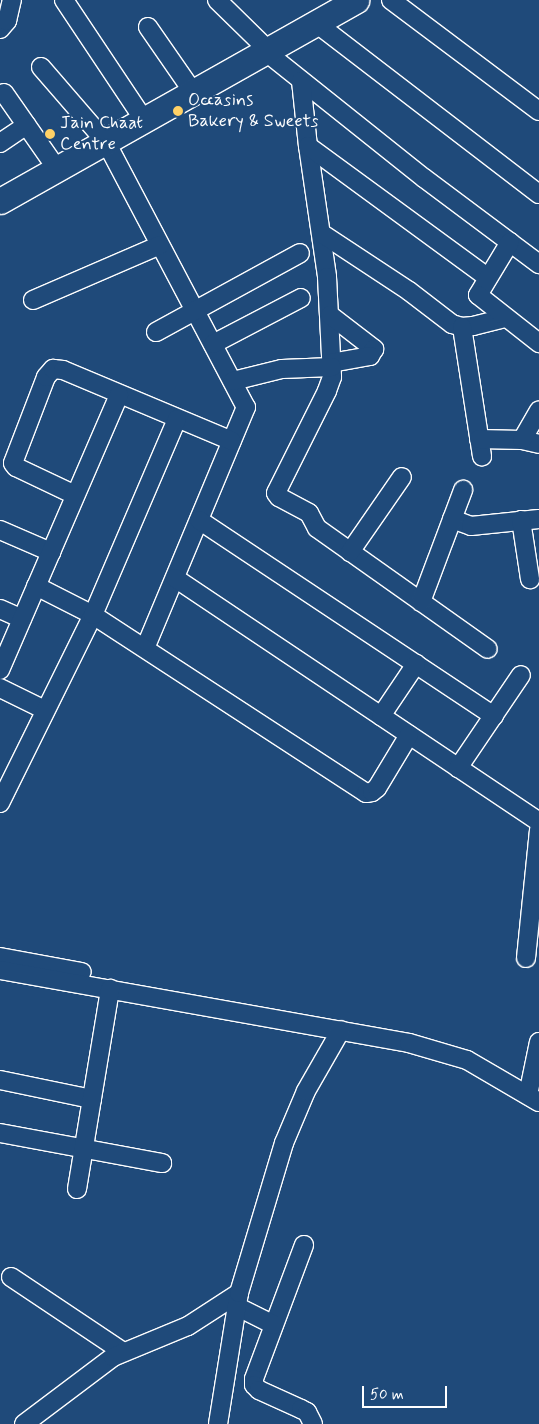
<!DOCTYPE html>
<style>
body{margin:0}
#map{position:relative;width:539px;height:1424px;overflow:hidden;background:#1f4a7a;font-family:Mynerve,sans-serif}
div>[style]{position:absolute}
.roads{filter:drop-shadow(1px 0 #fff) drop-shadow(-1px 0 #fff) drop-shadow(0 1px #fff) drop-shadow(0 -1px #fff)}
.minor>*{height:18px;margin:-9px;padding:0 9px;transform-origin:9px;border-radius:9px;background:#1f4a7a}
.highway>*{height:25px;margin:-12.5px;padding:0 12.5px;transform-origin:12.5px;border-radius:12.5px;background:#1f4a7a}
.dots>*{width:14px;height:14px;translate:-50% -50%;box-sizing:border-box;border:2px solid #1f4a7a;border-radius:50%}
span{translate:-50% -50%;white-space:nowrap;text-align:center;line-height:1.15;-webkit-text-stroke:4px #1f4a7a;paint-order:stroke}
.poi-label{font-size:18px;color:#fff}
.left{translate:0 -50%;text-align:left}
.scale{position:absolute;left:362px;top:1386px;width:85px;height:22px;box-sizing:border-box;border:2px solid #fff;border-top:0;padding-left:6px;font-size:15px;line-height:18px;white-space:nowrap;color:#fff;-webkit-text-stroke:4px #1f4a7a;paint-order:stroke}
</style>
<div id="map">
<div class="roads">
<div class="minor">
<i style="left:64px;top:0;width:144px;rotate:56.3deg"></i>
<i style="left:217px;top:0;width:71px;rotate:44.4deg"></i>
<i style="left:391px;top:0;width:185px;rotate:36.9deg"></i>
<i style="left:316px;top:23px;width:281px;rotate:37.5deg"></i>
<i style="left:148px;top:27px;width:79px;rotate:55.3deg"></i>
<i style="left:0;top:29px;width:11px;rotate:-49deg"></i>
<i style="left:7px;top:21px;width:22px;rotate:-77deg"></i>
<i style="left:266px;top:52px;width:202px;rotate:38.6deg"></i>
<i style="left:424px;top:178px;width:144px;rotate:36.8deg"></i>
<i style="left:41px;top:67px;width:99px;rotate:49.1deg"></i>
<i style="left:106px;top:142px;width:300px;rotate:62.2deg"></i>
<i style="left:246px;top:407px;width:261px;rotate:112.7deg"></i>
<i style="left:301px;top:81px;width:65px;rotate:83.9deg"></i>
<i style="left:308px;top:146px;width:132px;rotate:81.7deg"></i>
<i style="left:327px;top:277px;width:100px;rotate:87.1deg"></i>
<i style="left:332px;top:377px;width:15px;rotate:110deg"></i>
<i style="left:327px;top:391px;width:114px;rotate:116.6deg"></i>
<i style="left:276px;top:493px;width:5px;rotate:53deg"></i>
<i style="left:279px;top:497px;width:34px;rotate:28deg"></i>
<i style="left:309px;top:513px;width:17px;rotate:62deg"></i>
<i style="left:317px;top:528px;width:209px;rotate:35.3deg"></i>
<i style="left:4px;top:93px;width:93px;rotate:55.1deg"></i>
<i style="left:0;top:143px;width:32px;rotate:-34deg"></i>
<i style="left:308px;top:146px;width:222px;rotate:36.2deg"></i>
<i style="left:321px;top:233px;width:105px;rotate:33.4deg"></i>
<i style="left:409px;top:291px;width:54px;rotate:37.5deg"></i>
<i style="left:452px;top:324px;width:10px;rotate:17deg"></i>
<i style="left:462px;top:327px;width:11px;rotate:-5deg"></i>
<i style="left:473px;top:326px;width:33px;rotate:-14deg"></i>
<i style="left:510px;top:242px;width:62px;rotate:121.1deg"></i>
<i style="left:478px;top:295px;width:78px;rotate:38.2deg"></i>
<i style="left:33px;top:300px;width:138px;rotate:-23.4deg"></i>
<i style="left:330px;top:315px;width:56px;rotate:37.7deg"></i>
<i style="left:374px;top:349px;width:8px;rotate:120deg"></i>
<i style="left:370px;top:356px;width:39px;rotate:170deg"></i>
<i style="left:462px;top:327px;width:131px;rotate:81.2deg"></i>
<i style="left:156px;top:332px;width:164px;rotate:-28.7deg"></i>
<i style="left:213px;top:344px;width:99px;rotate:-27.6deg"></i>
<i style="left:233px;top:381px;width:50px;rotate:-13.8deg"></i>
<i style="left:282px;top:369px;width:50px;rotate:-2.3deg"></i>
<i style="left:479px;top:439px;width:43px;rotate:1.3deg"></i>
<i style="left:522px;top:440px;width:17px;rotate:13deg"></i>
<i style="left:522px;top:440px;width:34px;rotate:-60deg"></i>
<i style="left:75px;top:495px;width:65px;rotate:-154.6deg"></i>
<i style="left:16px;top:467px;width:5px;rotate:-127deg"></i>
<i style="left:13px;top:463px;width:92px;rotate:-69deg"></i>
<i style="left:46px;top:377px;width:11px;rotate:-49deg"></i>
<i style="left:53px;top:369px;width:10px;rotate:6deg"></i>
<i style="left:63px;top:370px;width:183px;rotate:22.8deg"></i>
<i style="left:452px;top:519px;width:20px;rotate:20deg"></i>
<i style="left:471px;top:526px;width:68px;rotate:-5.9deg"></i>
<i style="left:199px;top:520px;width:354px;rotate:33.6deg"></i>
<i style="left:521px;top:520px;width:60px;rotate:81.3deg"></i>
<i style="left:0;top:530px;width:56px;rotate:23.3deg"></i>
<i style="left:350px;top:552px;width:91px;rotate:-55.3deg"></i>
<i style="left:175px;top:578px;width:438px;rotate:33.8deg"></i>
<i style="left:36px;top:586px;width:64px;rotate:27deg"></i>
<i style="left:93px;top:615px;width:326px;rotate:33.1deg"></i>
<i style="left:366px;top:793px;width:6px;rotate:-9deg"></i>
<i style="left:372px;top:792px;width:6px;rotate:-39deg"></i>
<i style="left:377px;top:788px;width:62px;rotate:-58.9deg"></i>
<i style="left:421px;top:602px;width:120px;rotate:-69.4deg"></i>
<i style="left:0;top:609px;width:24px;rotate:24deg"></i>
<i style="left:0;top:670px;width:300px;rotate:-66.6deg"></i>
<i style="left:0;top:688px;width:50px;rotate:26.1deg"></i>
<i style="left:381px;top:716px;width:63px;rotate:-56.1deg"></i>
<i style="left:458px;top:768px;width:112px;rotate:-55.9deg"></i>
<i style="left:0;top:803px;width:210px;rotate:-63.7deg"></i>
<i style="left:93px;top:615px;width:213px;rotate:-66.8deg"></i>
<i style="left:0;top:957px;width:83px;rotate:10.4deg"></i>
<i style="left:526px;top:958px;width:129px;rotate:-84.2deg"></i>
<i style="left:0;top:970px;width:415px;rotate:10.1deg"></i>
<i style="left:409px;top:1043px;width:60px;rotate:16.3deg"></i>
<i style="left:467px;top:1060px;width:83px;rotate:30.3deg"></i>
<i style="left:0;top:1080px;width:94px;rotate:11.7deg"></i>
<i style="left:528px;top:1095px;width:54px;rotate:-78.3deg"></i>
<i style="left:0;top:1133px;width:165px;rotate:10.5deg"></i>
<i style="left:77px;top:1189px;width:203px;rotate:-80.6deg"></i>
<i style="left:304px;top:1245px;width:143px;rotate:110.5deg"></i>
<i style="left:254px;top:1379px;width:6px;rotate:90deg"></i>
<i style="left:254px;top:1385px;width:7px;rotate:45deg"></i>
<i style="left:259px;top:1390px;width:46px;rotate:24.3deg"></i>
<i style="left:301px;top:1409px;width:7px;rotate:27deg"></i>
<i style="left:307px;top:1412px;width:13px;rotate:63deg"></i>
<i style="left:11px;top:1277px;width:135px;rotate:33.8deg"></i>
<i style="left:238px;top:1307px;width:40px;rotate:26.6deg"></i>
<i style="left:24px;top:1424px;width:111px;rotate:-37deg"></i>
<i style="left:113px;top:1357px;width:81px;rotate:-22.5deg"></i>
<i style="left:188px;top:1326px;width:61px;rotate:-32.9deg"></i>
<i style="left:218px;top:1424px;width:133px;rotate:-80.9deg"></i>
<i style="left:239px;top:1293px;width:157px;rotate:-73.3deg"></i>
<i style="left:284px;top:1143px;width:56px;rotate:-67.1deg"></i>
<i style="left:306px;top:1091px;width:70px;rotate:-60.2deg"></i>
</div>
<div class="highway">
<i style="left:0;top:201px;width:409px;rotate:-29.4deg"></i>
</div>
</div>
<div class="dots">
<i style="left:178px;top:111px;background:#ffd166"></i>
<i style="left:50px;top:134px;background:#ffd166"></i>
</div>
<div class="poi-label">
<span class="left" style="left:188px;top:111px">Occasins<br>Bakery &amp; Sweets</span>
<span class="left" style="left:60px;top:134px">Jain Chaat<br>Centre</span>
</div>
<div class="scale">50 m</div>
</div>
